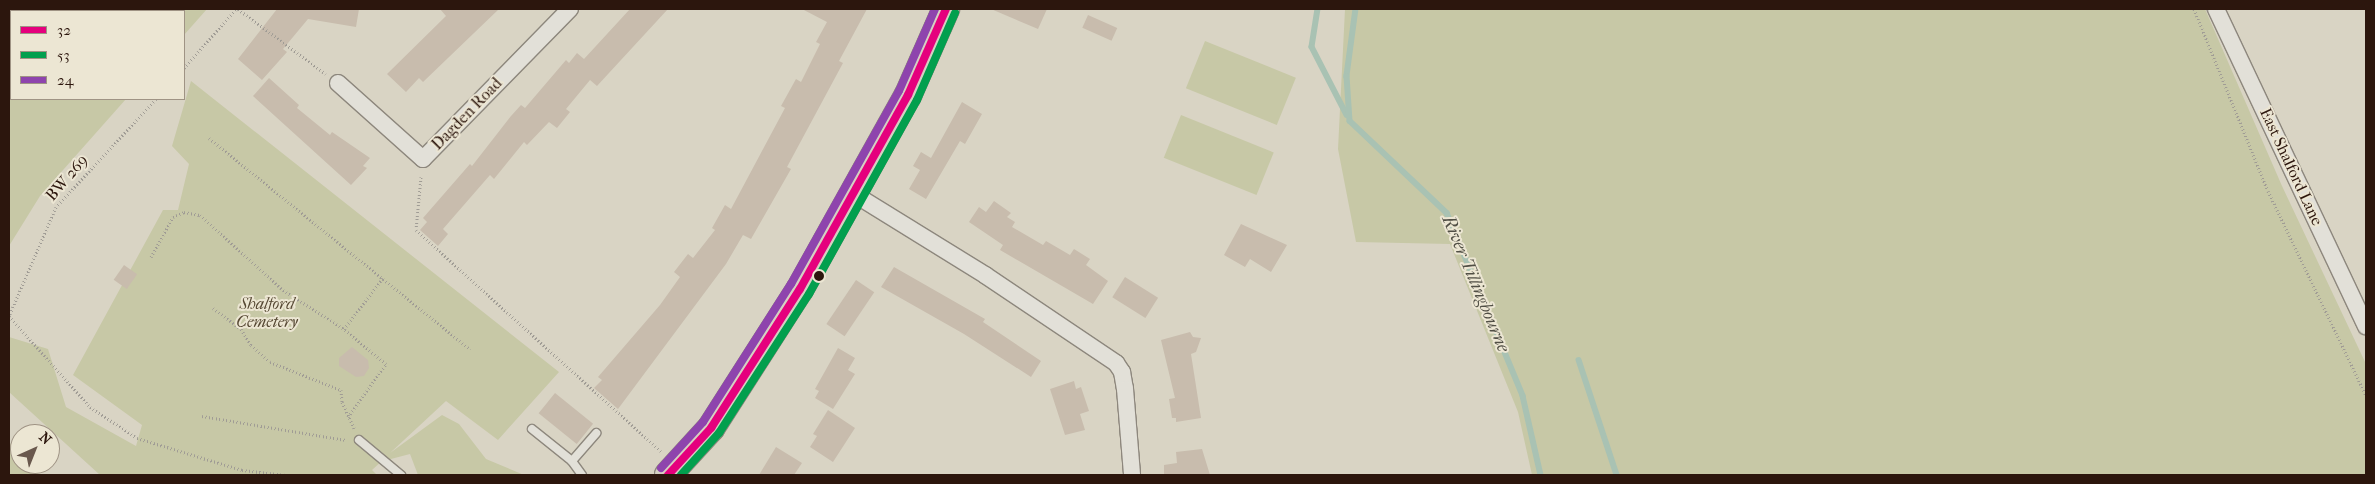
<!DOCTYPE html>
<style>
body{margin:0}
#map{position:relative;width:2375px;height:484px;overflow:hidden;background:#d9d4c4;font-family:"IM FELL French Canon",serif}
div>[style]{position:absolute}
.green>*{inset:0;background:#c7c8a6;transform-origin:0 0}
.stream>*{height:5.5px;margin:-2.75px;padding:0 2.75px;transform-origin:2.75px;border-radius:2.75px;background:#a9c2b3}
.building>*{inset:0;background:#c8bcad;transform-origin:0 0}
.path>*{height:3px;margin-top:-1.5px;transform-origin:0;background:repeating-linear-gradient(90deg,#a09c95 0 1px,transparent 0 3.5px)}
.roads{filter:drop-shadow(1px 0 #8d877d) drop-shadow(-1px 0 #8d877d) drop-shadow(0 1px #8d877d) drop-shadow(0 -1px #8d877d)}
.lane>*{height:8px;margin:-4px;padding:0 4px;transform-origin:4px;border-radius:4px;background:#e2e0d8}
.street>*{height:16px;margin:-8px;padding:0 8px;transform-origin:8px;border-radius:8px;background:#e2e0d8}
.primary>*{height:26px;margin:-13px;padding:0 13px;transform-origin:13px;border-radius:13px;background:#d6d0c3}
.bus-1>*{height:8px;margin:-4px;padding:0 4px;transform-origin:4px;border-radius:4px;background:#e5007d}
.bus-2>*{height:8px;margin:-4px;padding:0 4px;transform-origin:4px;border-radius:4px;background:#029f4e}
.bus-3>*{height:8px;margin:-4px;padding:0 4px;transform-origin:4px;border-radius:4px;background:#8e44ad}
.dots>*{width:14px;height:14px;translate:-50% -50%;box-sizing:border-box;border:2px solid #ece6d3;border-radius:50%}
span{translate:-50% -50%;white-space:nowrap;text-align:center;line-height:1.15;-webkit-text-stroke:4px #ece6d3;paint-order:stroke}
.street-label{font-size:16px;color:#2c160d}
.park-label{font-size:16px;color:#564833;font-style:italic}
.water-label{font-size:18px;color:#514f45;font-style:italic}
.frame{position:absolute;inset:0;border:10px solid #2c160d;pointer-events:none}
.legend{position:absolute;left:10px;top:10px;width:175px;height:90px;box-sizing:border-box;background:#ece6d3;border:1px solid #9f9384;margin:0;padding:6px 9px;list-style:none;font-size:15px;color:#2c160d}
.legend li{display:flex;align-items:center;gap:10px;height:25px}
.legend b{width:25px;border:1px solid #9f9384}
.north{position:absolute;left:10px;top:424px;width:50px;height:50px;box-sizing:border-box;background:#ece6d3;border:1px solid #9f9384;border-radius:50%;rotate:44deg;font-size:14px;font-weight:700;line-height:20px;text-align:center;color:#2c160d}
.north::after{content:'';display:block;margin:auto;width:18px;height:22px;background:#69584d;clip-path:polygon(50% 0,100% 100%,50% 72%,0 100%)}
</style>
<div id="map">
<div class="green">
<i style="clip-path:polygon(9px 9px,207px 9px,184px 35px,184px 11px,11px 11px,11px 99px,126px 99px,40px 196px,9px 246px)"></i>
<i style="clip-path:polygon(1345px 9px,2205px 9px,2282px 186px,2366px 364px,2366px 475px,1532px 475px,1518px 412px,1450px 244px,1356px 242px,1338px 149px)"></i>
<i style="left:1205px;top:41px;width:98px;height:51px;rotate:22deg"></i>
<i style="clip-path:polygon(191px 81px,559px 372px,498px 440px,446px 401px,390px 453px,442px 415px,459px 424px,486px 459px,524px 475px,418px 475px,410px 454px,387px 460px,385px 458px,372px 470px,377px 475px,100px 475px,9px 392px,9px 337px,48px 349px,66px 407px,136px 446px,142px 425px,73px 375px,163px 210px,178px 210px,189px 164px,172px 146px)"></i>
<i style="left:1181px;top:115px;width:100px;height:46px;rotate:22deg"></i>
<i style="clip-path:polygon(9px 442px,20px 454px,20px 464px,30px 464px,40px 475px,9px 475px)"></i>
</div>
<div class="stream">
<i style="left:1318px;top:9px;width:38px;rotate:99deg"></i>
<i style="left:1312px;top:47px;width:76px;rotate:62.8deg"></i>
<i style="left:1356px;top:9px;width:68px;rotate:97.7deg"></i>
<i style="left:1347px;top:76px;width:45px;rotate:86.2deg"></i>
<i style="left:1350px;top:121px;width:134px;rotate:43.5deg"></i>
<i style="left:1447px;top:213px;width:198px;rotate:67.4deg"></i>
<i style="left:1523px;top:396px;width:81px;rotate:77.2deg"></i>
<i style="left:1579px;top:360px;width:121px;rotate:71.7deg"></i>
</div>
<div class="building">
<i style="clip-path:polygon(277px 9px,359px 9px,356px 27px,308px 19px,283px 49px,287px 52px,262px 80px,238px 59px)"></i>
<i style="clip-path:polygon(440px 9px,499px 9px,423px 82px,419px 78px,406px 92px,387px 74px,446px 16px)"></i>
<i style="clip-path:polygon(630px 9px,668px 9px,597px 86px,590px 80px,566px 109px,570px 112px,557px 128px,549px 122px,527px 145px,524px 142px,494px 179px,490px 175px,443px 229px,448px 234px,438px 246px,420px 230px,427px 222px,423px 218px,470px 164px,472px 166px,511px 116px,521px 105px,525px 108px,566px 60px,569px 63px,577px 53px,584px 59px)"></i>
<i style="clip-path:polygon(802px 9px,867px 9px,839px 61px,843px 63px,787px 167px,791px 169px,751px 239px,743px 235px,726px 264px,618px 409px,594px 388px,602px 380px,598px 377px,660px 305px,680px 277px,674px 272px,688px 254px,693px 258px,715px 230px,712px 228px,725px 205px,731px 209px,785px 108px,781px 106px,796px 79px,801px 82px,820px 44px,816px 42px,827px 22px)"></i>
<i style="clip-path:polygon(991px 9px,1047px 9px,1038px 29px)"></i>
<i style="left:1088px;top:15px;width:32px;height:14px;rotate:24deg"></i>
<i style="clip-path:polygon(269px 78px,299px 105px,297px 108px,330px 135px,332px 132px,370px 158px,363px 166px,367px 168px,351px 185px,253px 96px)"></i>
<i style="clip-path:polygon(962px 102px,982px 114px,965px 144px,960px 141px,926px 199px,909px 189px,920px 170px,913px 166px,921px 152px,931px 158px)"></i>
<i style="clip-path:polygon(994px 201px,1011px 213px,1007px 217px,1015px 222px,1012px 227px,1043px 245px,1046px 241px,1070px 255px,1074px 249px,1090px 259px,1086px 265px,1108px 281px,1093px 304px,1000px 250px,1003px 245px,969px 222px,979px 207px,986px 212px)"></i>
<i style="clip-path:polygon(1241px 224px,1287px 245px,1271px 272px,1250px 259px,1245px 267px,1224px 255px)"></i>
<i style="left:124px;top:265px;width:16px;height:18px;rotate:35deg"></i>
<i style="clip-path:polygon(894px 267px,985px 319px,983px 322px,1041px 361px,1031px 377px,964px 334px,881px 287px)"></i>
<i style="left:1125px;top:277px;width:39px;height:24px;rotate:32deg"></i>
<i style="left:856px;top:280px;width:22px;height:53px;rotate:34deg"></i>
<i style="clip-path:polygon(1190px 332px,1193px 337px,1201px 338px,1196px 352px,1191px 354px,1201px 418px,1176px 422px,1176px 418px,1172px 418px,1169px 399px,1175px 398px,1161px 340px)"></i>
<i style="clip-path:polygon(352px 347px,368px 360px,369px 368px,364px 376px,356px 377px,339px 366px,339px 358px)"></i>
<i style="clip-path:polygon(838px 348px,855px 358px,848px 370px,855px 374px,833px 409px,815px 398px,819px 391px,815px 389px)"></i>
<i style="clip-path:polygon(1074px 381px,1076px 389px,1081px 387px,1089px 411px,1080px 414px,1085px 430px,1065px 435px,1050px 389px)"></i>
<i style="left:555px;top:393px;width:49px;height:26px;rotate:39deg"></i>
<i style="clip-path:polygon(828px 410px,855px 428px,833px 462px,810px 447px,817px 436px,813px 434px)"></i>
<i style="clip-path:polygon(776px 447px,802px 463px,794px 475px,759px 475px)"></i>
<i style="clip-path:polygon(1202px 449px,1210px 475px,1164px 475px,1164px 465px,1177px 463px,1176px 452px)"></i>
</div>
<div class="path">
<i style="left:238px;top:9px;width:109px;rotate:36.5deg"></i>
<i style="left:2194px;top:9px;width:196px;rotate:67.9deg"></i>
<i style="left:2268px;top:191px;width:227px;rotate:64.4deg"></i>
<i style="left:184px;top:68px;width:79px;rotate:-48.6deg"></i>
<i style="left:156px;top:99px;width:147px;rotate:132.8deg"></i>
<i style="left:56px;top:207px;width:119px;rotate:113.3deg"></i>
<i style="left:9px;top:316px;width:122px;rotate:48.3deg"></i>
<i style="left:90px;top:407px;width:56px;rotate:33.4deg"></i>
<i style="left:137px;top:438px;width:110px;rotate:16.9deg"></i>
<i style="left:242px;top:470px;width:44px;rotate:6.5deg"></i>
<i style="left:209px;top:138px;width:336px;rotate:39deg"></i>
<i style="left:421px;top:177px;width:53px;rotate:95.4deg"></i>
<i style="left:416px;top:230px;width:330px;rotate:42.1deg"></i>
<i style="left:151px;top:257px;width:46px;rotate:-61.2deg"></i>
<i style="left:173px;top:217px;width:12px;rotate:-24deg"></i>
<i style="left:184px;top:212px;width:16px;rotate:11deg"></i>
<i style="left:200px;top:215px;width:112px;rotate:42.1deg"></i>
<i style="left:283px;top:290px;width:72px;rotate:32.6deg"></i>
<i style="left:213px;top:308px;width:35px;rotate:37deg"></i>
<i style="left:241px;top:329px;width:19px;rotate:58deg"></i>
<i style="left:251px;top:345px;width:25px;rotate:42deg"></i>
<i style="left:270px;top:362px;width:76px;rotate:21.5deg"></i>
<i style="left:341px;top:390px;width:12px;rotate:85deg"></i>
<i style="left:342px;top:402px;width:29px;rotate:65deg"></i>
<i style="left:202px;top:416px;width:146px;rotate:9.5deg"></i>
<i style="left:348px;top:417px;width:65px;rotate:-54.4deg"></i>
<i style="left:386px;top:364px;width:55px;rotate:-140.2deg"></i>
<i style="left:344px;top:329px;width:64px;rotate:-52.6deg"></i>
</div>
<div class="roads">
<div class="lane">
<i style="left:532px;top:429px;width:51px;rotate:38.7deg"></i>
<i style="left:359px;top:440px;width:55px;rotate:39.8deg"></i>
<i style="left:582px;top:475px;width:17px;rotate:-126deg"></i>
<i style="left:572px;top:461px;width:37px;rotate:-49deg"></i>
</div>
<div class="street">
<i style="left:2216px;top:9px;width:351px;rotate:64.7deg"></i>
<i style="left:338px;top:83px;width:114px;rotate:41.8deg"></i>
<i style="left:423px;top:159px;width:210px;rotate:-45.6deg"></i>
<i style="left:854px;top:194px;width:154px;rotate:31.7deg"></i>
<i style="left:985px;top:275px;width:158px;rotate:33.9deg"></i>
<i style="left:1116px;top:363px;width:11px;rotate:56deg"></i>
<i style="left:1122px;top:372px;width:17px;rotate:80deg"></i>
<i style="left:1125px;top:389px;width:86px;rotate:85.3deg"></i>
</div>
<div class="primary">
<i style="left:668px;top:475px;width:64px;rotate:-47.5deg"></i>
<i style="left:711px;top:428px;width:165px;rotate:-57.4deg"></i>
<i style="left:800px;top:289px;width:222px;rotate:-60.9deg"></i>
<i style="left:908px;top:95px;width:94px;rotate:-66.2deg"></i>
</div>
</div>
<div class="bus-1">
<i style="left:668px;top:475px;width:64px;rotate:-47.5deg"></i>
<i style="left:711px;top:428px;width:165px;rotate:-57.4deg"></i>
<i style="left:800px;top:289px;width:222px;rotate:-60.9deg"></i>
<i style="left:908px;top:95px;width:94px;rotate:-66.2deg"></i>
</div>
<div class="bus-2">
<i style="left:681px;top:475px;width:57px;rotate:-47.9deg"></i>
<i style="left:719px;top:433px;width:166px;rotate:-57.1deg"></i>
<i style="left:809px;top:294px;width:222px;rotate:-60.9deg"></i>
<i style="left:917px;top:100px;width:95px;rotate:-66.4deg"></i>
</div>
<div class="bus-3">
<i style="left:661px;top:468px;width:62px;rotate:-47.6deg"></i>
<i style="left:703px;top:422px;width:164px;rotate:-57.5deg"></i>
<i style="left:791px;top:284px;width:221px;rotate:-60.8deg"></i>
<i style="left:899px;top:91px;width:90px;rotate:-66.3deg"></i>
</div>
<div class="dots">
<i style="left:819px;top:276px;background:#2c160d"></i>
</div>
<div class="street-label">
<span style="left:467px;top:114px;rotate:-46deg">Dagden Road</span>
<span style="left:2291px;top:167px;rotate:65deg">East Shalford Lane</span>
<span style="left:67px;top:178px;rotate:-49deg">BW 269</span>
</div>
<div class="park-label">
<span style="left:267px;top:313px">Shalford<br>Cemetery</span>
</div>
<div class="water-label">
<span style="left:1475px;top:284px;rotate:67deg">River Tillingbourne</span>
</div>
<div class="frame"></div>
<ul class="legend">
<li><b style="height:6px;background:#e5007d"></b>32</li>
<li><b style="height:6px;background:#029f4e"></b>53</li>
<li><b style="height:6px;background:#8e44ad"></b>24</li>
</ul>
<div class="north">N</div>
</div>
